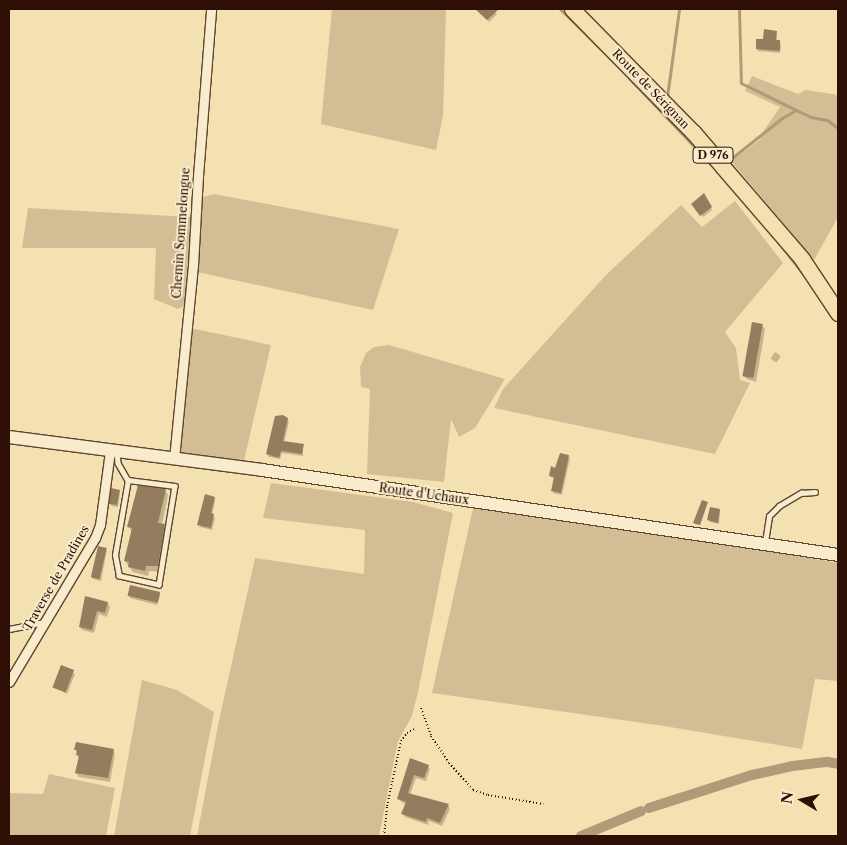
<!DOCTYPE html>
<meta charset="utf-8">
<style>
body{margin:0}
#map{position:relative;width:847px;height:845px;overflow:hidden;background:#f4e1b2;font-family:"Libre Caslon Text",serif}
div>[style]{position:absolute}
.green>*{inset:0;background:#d2bd95}
.shadow>*{inset:0;background:#0003;transform-origin:0 0}
.stream>*{height:3px;margin:-1.5px;padding:0 1.5px;transform-origin:1.5px;border-radius:1.5px;background:#b09a77}
.canal>*{height:10px;margin:-5px;padding:0 5px;transform-origin:5px;border-radius:5px;background:#b09a77}
.building>*{inset:0;background:#947c5f;transform-origin:0 0}
.path>*{height:2px;margin-top:-1px;transform-origin:0;background:repeating-linear-gradient(90deg,#2d0f05 0 1px,transparent 0 3.5px)}
.roads{filter:drop-shadow(1px 0 #5f4430) drop-shadow(-1px 0 #5f4430) drop-shadow(0 1px #5f4430) drop-shadow(0 -1px #5f4430)}
.service>*{height:4.5px;margin:-2.25px;padding:0 2.25px;transform-origin:2.25px;border-radius:2.25px;background:#f8eccd}
.minor>*{height:9px;margin:-4.5px;padding:0 4.5px;transform-origin:4.5px;border-radius:4.5px;background:#f8eccd}
.secondary>*{height:12px;margin:-6px;padding:0 6px;transform-origin:6px;border-radius:6px;background:#f8eccd}
.primary>*{height:15px;margin:-7.5px;padding:0 7.5px;transform-origin:7.5px;border-radius:7.5px;background:#f4e1b2}
span{translate:-50% -50%;white-space:nowrap;text-align:center;line-height:1.15;-webkit-text-stroke:4px #f8eccd;paint-order:stroke}
.shield-label span{padding:1px 4px;background:#f8eccd;border:1px solid;border-radius:4px;-webkit-text-stroke-width:0}
.shield-label{font-size:11px;color:#2d0f05;font-weight:700}
.street-label{font-size:12px;color:#2d0f05}
.frame{position:absolute;inset:0;border:10px solid #2d0f05;pointer-events:none}
.north{position:absolute;left:777px;top:775px;width:50px;height:50px;-webkit-text-stroke:4px #f8eccd;paint-order:stroke;rotate:279deg;font-size:14px;font-weight:700;line-height:20px;text-align:center;color:#2d0f05}
.north::after{content:'';display:block;margin:auto;width:18px;height:22px;background:#2d0f05;clip-path:polygon(50% 0,100% 100%,50% 72%,0 100%)}
</style>
<div id="map">
<div class="green">
<i style="clip-path:polygon(332px 9px,446px 9px,443px 116px,436px 150px,321px 124px)"></i>
<i style="clip-path:polygon(752px 76px,798px 94px,806px 90px,838px 95px,838px 217px,814px 260px,731px 161px,761px 139px,761px 135px,780px 107px,745px 91px)"></i>
<i style="clip-path:polygon(214px 194px,399px 229px,373px 310px,197px 272px,203px 197px)"></i>
<i style="clip-path:polygon(735px 201px,783px 263px,725px 332px,736px 348px,740px 380px,750px 383px,715px 454px,494px 408px,503px 389px,606px 275px,681px 205px,702px 227px)"></i>
<i style="clip-path:polygon(28px 208px,191px 217px,185px 306px,178px 309px,154px 299px,156px 248px,22px 248px)"></i>
<i style="clip-path:polygon(190px 328px,271px 345px,244px 460px,179px 454px)"></i>
<i style="clip-path:polygon(389px 345px,505px 379px,475px 428px,459px 437px,451px 419px,444px 482px,367px 474px,370px 389px,361px 387px,360px 367px,366px 353px,374px 347px)"></i>
<i style="clip-path:polygon(271px 483px,413px 502px,453px 513px,418px 692px,412px 716px,398px 741px,379px 836px,197px 836px,218px 725px,255px 558px,364px 574px,365px 530px,263px 518px)"></i>
<i style="clip-path:polygon(474px 504px,686px 536px,838px 563px,838px 681px,815px 679px,802px 749px,664px 726px,432px 693px)"></i>
<i style="clip-path:polygon(142px 680px,177px 690px,214px 712px,190px 836px,114px 836px)"></i>
<i style="clip-path:polygon(49px 774px,115px 788px,106px 836px,9px 836px,9px 793px,43px 794px)"></i>
</div>
<div class="shadow">
<i style="clip-path:polygon(476px 9px,492px 9px,497px 14px,489px 22px)"></i>
<i style="clip-path:polygon(776px 32px,777px 41px,781px 44px,780px 53px,758px 51px,757px 49px,764px 41px)"></i>
<i style="clip-path:polygon(704px 195px,712px 210px,703px 217px,694px 207px)"></i>
<i style="clip-path:polygon(762px 325px,765px 329px,756px 382px,747px 379px,744px 376px)"></i>
<i style="left:775px;top:352px;width:7px;height:8px;rotate:34deg"></i>
<i style="clip-path:polygon(287px 419px,289px 422px,284px 443px,303px 445px,303px 456px,282px 453px,280px 459px,269px 457px,267px 454px)"></i>
<i style="clip-path:polygon(568px 456px,570px 458px,562px 495px,553px 493px,554px 479px,550px 476px)"></i>
<i style="clip-path:polygon(165px 490px,168px 495px,162px 525px,167px 531px,160px 572px,149px 571px,148px 576px,133px 572px,125px 561px,132px 533px,129px 527px)"></i>
<i style="clip-path:polygon(120px 491px,118px 507px,112px 506px,110px 504px)"></i>
<i style="clip-path:polygon(214px 498px,215px 501px,212px 515px,215px 518px,212px 530px,200px 527px,198px 525px)"></i>
<i style="clip-path:polygon(707px 503px,700px 525px,695px 524px,694px 523px)"></i>
<i style="clip-path:polygon(720px 510px,719px 524px,710px 522px,709px 520px)"></i>
<i style="clip-path:polygon(107px 549px,101px 581px,93px 579px,92px 577px)"></i>
<i style="clip-path:polygon(159px 593px,160px 596px,157px 605px,130px 598px,129px 596px)"></i>
<i style="clip-path:polygon(86px 597px,108px 603px,110px 607px,107px 617px,99px 614px,94px 633px,82px 630px,80px 627px)"></i>
<i style="clip-path:polygon(61px 666px,75px 674px,67px 694px,56px 687px)"></i>
<i style="clip-path:polygon(76px 750px,113px 750px,115px 754px,110px 782px,79px 777px,76px 773px,79px 759px)"></i>
<i style="clip-path:polygon(410px 760px,428px 766px,430px 769px,426px 781px,416px 778px,410px 795px,448px 805px,450px 809px,442px 826px,429px 821px,428px 825px,405px 817px,403px 813px,406px 805px,398px 799px)"></i>
</div>
<div class="stream">
<i style="left:560px;top:9px;width:57px;rotate:44.3deg"></i>
<i style="left:739px;top:9px;width:74px;rotate:88.5deg"></i>
<i style="left:741px;top:83px;width:61px;rotate:26.1deg"></i>
<i style="left:629px;top:78px;width:119px;rotate:46.4deg"></i>
<i style="left:667px;top:97px;width:89px;rotate:-82.2deg"></i>
<i style="left:728px;top:161px;width:69px;rotate:-38.5deg"></i>
<i style="left:782px;top:118px;width:16px;rotate:-30deg"></i>
<i style="left:796px;top:110px;width:17px;rotate:25deg"></i>
<i style="left:811px;top:117px;width:16px;rotate:11deg"></i>
<i style="left:827px;top:120px;width:14px;rotate:36deg"></i>
<i style="left:782px;top:247px;width:41px;rotate:52deg"></i>
</div>
<div class="canal">
<i style="left:649px;top:808px;width:108px;rotate:-17.8deg"></i>
<i style="left:752px;top:775px;width:42px;rotate:-12.4deg"></i>
<i style="left:793px;top:766px;width:35px;rotate:-7deg"></i>
<i style="left:828px;top:762px;width:10px;rotate:11deg"></i>
<i style="left:581px;top:836px;width:65px;rotate:-22.6deg"></i>
</div>
<div class="building">
<i style="clip-path:polygon(475px 9px,499px 9px,487px 20px)"></i>
<i style="clip-path:polygon(764px 29px,777px 31px,776px 40px,780px 40px,780px 51px,756px 49px,756px 39px,763px 39px)"></i>
<i style="clip-path:polygon(704px 193px,712px 207px,700px 216px,691px 204px)"></i>
<i style="left:752px;top:322px;width:11px;height:55px;rotate:10deg"></i>
<i style="clip-path:polygon(283px 415px,288px 418px,283px 441px,304px 444px,302px 454px,281px 451px,279px 458px,266px 454px,275px 416px)"></i>
<i style="clip-path:polygon(560px 453px,569px 455px,561px 493px,551px 491px,554px 477px,549px 476px,551px 466px,555px 468px)"></i>
<i style="clip-path:polygon(138px 485px,166px 489px,158px 523px,165px 524px,158px 566px,146px 566px,145px 571px,128px 567px,129px 562px,124px 561px,132px 528px,127px 527px)"></i>
<i style="clip-path:polygon(111px 488px,120px 490px,117px 505px,109px 504px)"></i>
<i style="clip-path:polygon(205px 494px,215px 497px,211px 513px,214px 514px,211px 528px,197px 525px)"></i>
<i style="clip-path:polygon(702px 500px,708px 502px,700px 525px,693px 523px)"></i>
<i style="clip-path:polygon(710px 507px,720px 509px,718px 523px,707px 520px)"></i>
<i style="left:98px;top:546px;width:9px;height:32px;rotate:13deg"></i>
<i style="left:130px;top:585px;width:31px;height:11px;rotate:13deg"></i>
<i style="clip-path:polygon(85px 596px,108px 602px,105px 613px,97px 611px,92px 630px,79px 627px)"></i>
<i style="left:61px;top:665px;width:14px;height:24px;rotate:21deg"></i>
<i style="clip-path:polygon(76px 742px,114px 749px,108px 778px,75px 773px,79px 756px,76px 755px,77px 750px,74px 750px)"></i>
<i style="clip-path:polygon(410px 758px,429px 765px,424px 778px,414px 775px,408px 793px,449px 804px,440px 823px,427px 818px,426px 822px,401px 814px,406px 802px,397px 799px)"></i>
</div>
<div class="path">
<i style="left:421px;top:708px;width:30px;rotate:70deg"></i>
<i style="left:431px;top:736px;width:32px;rotate:56deg"></i>
<i style="left:449px;top:763px;width:36px;rotate:48deg"></i>
<i style="left:473px;top:790px;width:16px;rotate:18deg"></i>
<i style="left:488px;top:795px;width:56px;rotate:9.3deg"></i>
<i style="left:384px;top:836px;width:30px;rotate:-84deg"></i>
<i style="left:387px;top:806px;width:66px;rotate:-77.8deg"></i>
<i style="left:401px;top:741px;width:10px;rotate:-53deg"></i>
<i style="left:407px;top:733px;width:9px;rotate:-27deg"></i>
</div>
<div class="roads">
<div class="service">
<i style="left:117px;top:453px;width:10px;rotate:84deg"></i>
<i style="left:118px;top:463px;width:20px;rotate:60deg"></i>
<i style="left:128px;top:480px;width:47px;rotate:7.3deg"></i>
<i style="left:175px;top:486px;width:100px;rotate:99.2deg"></i>
<i style="left:159px;top:585px;width:41px;rotate:-167.3deg"></i>
<i style="left:119px;top:576px;width:21px;rotate:-101deg"></i>
<i style="left:115px;top:555px;width:76px;rotate:-80.2deg"></i>
<i style="left:765px;top:542px;width:26px;rotate:-81deg"></i>
<i style="left:769px;top:516px;width:14px;rotate:-45deg"></i>
<i style="left:779px;top:506px;width:26px;rotate:-31deg"></i>
<i style="left:801px;top:493px;width:14px;rotate:-4deg"></i>
<i style="left:9px;top:629px;width:36px;rotate:-11deg"></i>
</div>
<div class="minor">
<i style="left:174px;top:459px;width:195px;rotate:-84.4deg"></i>
<i style="left:193px;top:265px;width:89px;rotate:-86.8deg"></i>
<i style="left:198px;top:176px;width:168px;rotate:-85.5deg"></i>
<i style="left:9px;top:682px;width:168px;rotate:-59.2deg"></i>
<i style="left:95px;top:538px;width:14px;rotate:-69deg"></i>
<i style="left:100px;top:525px;width:75px;rotate:-82.3deg"></i>
</div>
<div class="secondary">
<i style="left:9px;top:437px;width:255px;rotate:7.4deg"></i>
<i style="left:262px;top:470px;width:582px;rotate:8.39deg"></i>
</div>
<div class="primary">
<i style="left:572px;top:9px;width:173px;rotate:45.5deg"></i>
<i style="left:693px;top:132px;width:46px;rotate:49.4deg"></i>
<i style="left:723px;top:167px;width:121px;rotate:49.3deg"></i>
<i style="left:802px;top:259px;width:65px;rotate:56.3deg"></i>
</div>
</div>
<div class="shield-label">
<span style="left:713px;top:155px">D 976</span>
</div>
<div class="street-label">
<span style="left:651px;top:89px;rotate:46deg">Route de Sérignan</span>
<span style="left:181px;top:233px;rotate:-86deg">Chemin Sommelongue</span>
<span style="left:424px;top:494px;rotate:8deg">Route d'Uchaux</span>
<span style="left:56px;top:578px;rotate:-60deg">Traverse de Pradines</span>
</div>
<div class="frame"></div>
<div class="north">N</div>
</div>
